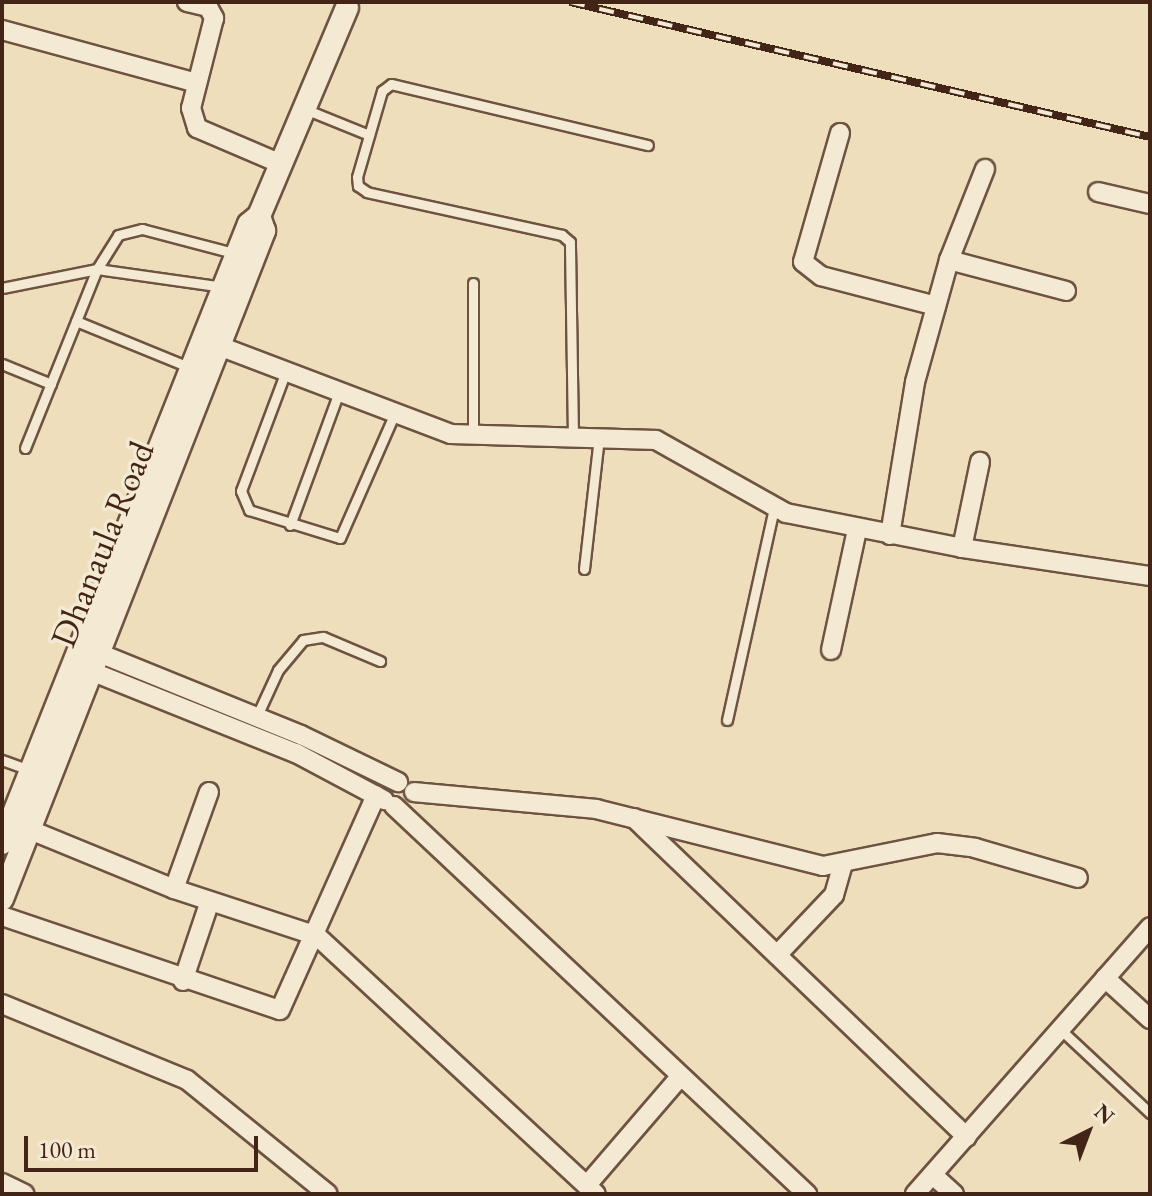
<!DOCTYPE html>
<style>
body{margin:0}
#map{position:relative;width:1152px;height:1196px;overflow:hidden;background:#eedebc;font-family:"EB Garamond",serif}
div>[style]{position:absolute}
.roads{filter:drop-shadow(2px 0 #6e5341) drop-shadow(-2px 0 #6e5341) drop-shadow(0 2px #6e5341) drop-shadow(0 -2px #6e5341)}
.service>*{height:9px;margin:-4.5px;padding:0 4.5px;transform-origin:4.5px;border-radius:4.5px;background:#f4ead3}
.minor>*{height:18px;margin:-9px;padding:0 9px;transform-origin:9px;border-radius:9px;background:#f4ead3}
.tertiary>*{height:22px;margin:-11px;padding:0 11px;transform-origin:11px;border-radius:11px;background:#f4ead3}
.rail>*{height:8px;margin-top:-4px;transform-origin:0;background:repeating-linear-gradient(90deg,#f4ead3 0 15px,#432518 0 30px);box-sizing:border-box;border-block:2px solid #432518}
span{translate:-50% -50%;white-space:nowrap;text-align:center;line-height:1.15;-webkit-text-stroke:7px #f4ead3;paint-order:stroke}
.street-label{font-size:36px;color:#432518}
.frame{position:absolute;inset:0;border:4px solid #432518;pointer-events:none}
.north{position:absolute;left:1048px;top:1092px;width:80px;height:80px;-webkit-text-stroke:6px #f4ead3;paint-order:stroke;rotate:42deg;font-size:22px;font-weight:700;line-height:32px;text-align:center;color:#432518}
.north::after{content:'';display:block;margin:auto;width:28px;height:36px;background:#432518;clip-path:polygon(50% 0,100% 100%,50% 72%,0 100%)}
.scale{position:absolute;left:24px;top:1136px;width:234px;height:36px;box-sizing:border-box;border:4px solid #432518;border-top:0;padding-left:10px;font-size:24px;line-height:28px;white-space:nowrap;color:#432518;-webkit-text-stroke:6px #f4ead3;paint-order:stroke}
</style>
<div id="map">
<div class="roads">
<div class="service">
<i style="left:305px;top:109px;width:69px;rotate:22.1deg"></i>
<i style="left:2px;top:288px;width:97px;rotate:-11.3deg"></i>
<i style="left:97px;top:269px;width:128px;rotate:8.1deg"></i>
<i style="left:76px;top:321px;width:124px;rotate:22.2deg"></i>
<i style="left:2px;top:364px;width:53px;rotate:22.2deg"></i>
<i style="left:286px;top:371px;width:128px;rotate:110.6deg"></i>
<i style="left:241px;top:491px;width:21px;rotate:67deg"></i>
<i style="left:249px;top:510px;width:95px;rotate:17.1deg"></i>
<i style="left:340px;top:538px;width:134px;rotate:-66.3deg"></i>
<i style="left:473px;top:435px;width:152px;rotate:-90deg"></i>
<i style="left:573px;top:437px;width:195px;rotate:-90.9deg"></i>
<i style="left:570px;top:242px;width:11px;rotate:-139deg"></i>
<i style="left:562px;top:235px;width:200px;rotate:-167.6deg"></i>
<i style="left:367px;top:192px;width:11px;rotate:-146deg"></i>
<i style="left:358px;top:186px;width:9px;rotate:-96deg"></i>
<i style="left:357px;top:177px;width:90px;rotate:-73.8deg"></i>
<i style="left:382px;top:91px;width:11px;rotate:-38deg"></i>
<i style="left:391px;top:84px;width:264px;rotate:13.4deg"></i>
<i style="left:25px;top:448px;width:193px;rotate:-68.1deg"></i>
<i style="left:97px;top:269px;width:40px;rotate:-58deg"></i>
<i style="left:118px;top:235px;width:25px;rotate:-14deg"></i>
<i style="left:142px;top:229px;width:98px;rotate:14.7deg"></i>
<i style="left:290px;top:525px;width:142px;rotate:-69.8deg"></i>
<i style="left:584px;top:569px;width:133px;rotate:-83.5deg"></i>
<i style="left:255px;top:720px;width:55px;rotate:-65.3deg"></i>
<i style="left:278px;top:670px;width:39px;rotate:-50deg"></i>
<i style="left:303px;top:640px;width:20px;rotate:-9deg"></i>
<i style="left:323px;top:637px;width:62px;rotate:22.8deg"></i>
<i style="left:727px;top:720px;width:217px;rotate:-77.5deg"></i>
<i style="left:2px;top:760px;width:30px;rotate:20deg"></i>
<i style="left:1061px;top:1030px;width:122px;rotate:43deg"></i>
</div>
<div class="minor">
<i style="left:187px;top:2px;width:22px;rotate:13deg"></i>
<i style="left:208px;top:7px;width:13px;rotate:61deg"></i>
<i style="left:214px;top:18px;width:93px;rotate:104.3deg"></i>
<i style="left:191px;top:108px;width:21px;rotate:73deg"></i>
<i style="left:197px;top:128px;width:91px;rotate:23.2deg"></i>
<i style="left:2px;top:30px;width:202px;rotate:15.2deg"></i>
<i style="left:840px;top:133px;width:134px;rotate:106deg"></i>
<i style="left:803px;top:262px;width:23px;rotate:38deg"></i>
<i style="left:821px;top:276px;width:119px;rotate:14.6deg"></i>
<i style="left:1098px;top:192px;width:53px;rotate:13deg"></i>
<i style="left:949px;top:260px;width:121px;rotate:14.8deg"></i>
<i style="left:206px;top:341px;width:262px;rotate:20.8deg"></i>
<i style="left:451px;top:434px;width:205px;rotate:1.7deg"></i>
<i style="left:656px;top:440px;width:149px;rotate:29.3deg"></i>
<i style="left:786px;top:513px;width:179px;rotate:11.2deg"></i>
<i style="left:962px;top:548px;width:190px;rotate:8.5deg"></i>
<i style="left:890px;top:535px;width:155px;rotate:-80.7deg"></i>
<i style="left:915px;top:382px;width:127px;rotate:-74.4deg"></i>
<i style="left:949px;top:260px;width:98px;rotate:-68.4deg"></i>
<i style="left:962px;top:548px;width:88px;rotate:-78.2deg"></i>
<i style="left:89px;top:649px;width:229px;rotate:22.1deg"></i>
<i style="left:301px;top:735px;width:108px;rotate:25.9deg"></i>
<i style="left:831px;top:650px;width:123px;rotate:-77.8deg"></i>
<i style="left:78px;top:666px;width:235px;rotate:21.8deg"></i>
<i style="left:296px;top:753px;width:100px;rotate:28.1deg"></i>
<i style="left:414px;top:792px;width:183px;rotate:5.3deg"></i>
<i style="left:596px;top:809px;width:234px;rotate:14.1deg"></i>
<i style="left:823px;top:866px;width:116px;rotate:-11.4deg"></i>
<i style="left:937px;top:843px;width:38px;rotate:7deg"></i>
<i style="left:975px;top:848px;width:107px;rotate:16.2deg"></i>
<i style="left:394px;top:806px;width:567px;rotate:43.21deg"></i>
<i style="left:634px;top:818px;width:461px;rotate:43.8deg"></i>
<i style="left:28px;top:829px;width:158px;rotate:22.3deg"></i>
<i style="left:174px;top:889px;width:151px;rotate:18.2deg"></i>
<i style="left:317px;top:936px;width:380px;rotate:42.8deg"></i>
<i style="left:174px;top:889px;width:103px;rotate:-70.2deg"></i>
<i style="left:2px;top:916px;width:293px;rotate:18.7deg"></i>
<i style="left:280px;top:1010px;width:235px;rotate:-65.9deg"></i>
<i style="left:777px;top:955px;width:83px;rotate:-46.5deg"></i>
<i style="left:834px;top:895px;width:32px;rotate:-74deg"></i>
<i style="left:1105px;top:978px;width:61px;rotate:42.3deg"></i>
<i style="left:183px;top:981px;width:84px;rotate:-71.4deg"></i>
<i style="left:2px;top:1004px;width:200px;rotate:22.3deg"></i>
<i style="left:187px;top:1080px;width:181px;rotate:39deg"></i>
<i style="left:934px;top:1176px;width:27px;rotate:42deg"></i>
<i style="left:2px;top:1183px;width:25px;rotate:26deg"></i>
<i style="left:587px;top:1185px;width:143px;rotate:-49.3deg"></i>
<i style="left:915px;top:1194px;width:356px;rotate:-48.6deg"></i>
</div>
<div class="tertiary">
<i style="left:2px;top:843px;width:666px;rotate:-68.25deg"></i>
<i style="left:249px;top:224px;width:13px;rotate:-39deg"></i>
<i style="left:259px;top:216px;width:226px;rotate:-67.1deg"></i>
<i style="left:2px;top:899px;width:718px;rotate:-68.58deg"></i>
<i style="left:264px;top:231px;width:16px;rotate:-108deg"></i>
</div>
</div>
<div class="rail">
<i style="left:570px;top:2px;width:596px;rotate:13.1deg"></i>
</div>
<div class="street-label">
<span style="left:102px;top:544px;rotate:-68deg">Dhanaula Road</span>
</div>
<div class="frame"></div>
<div class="north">N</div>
<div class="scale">100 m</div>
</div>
